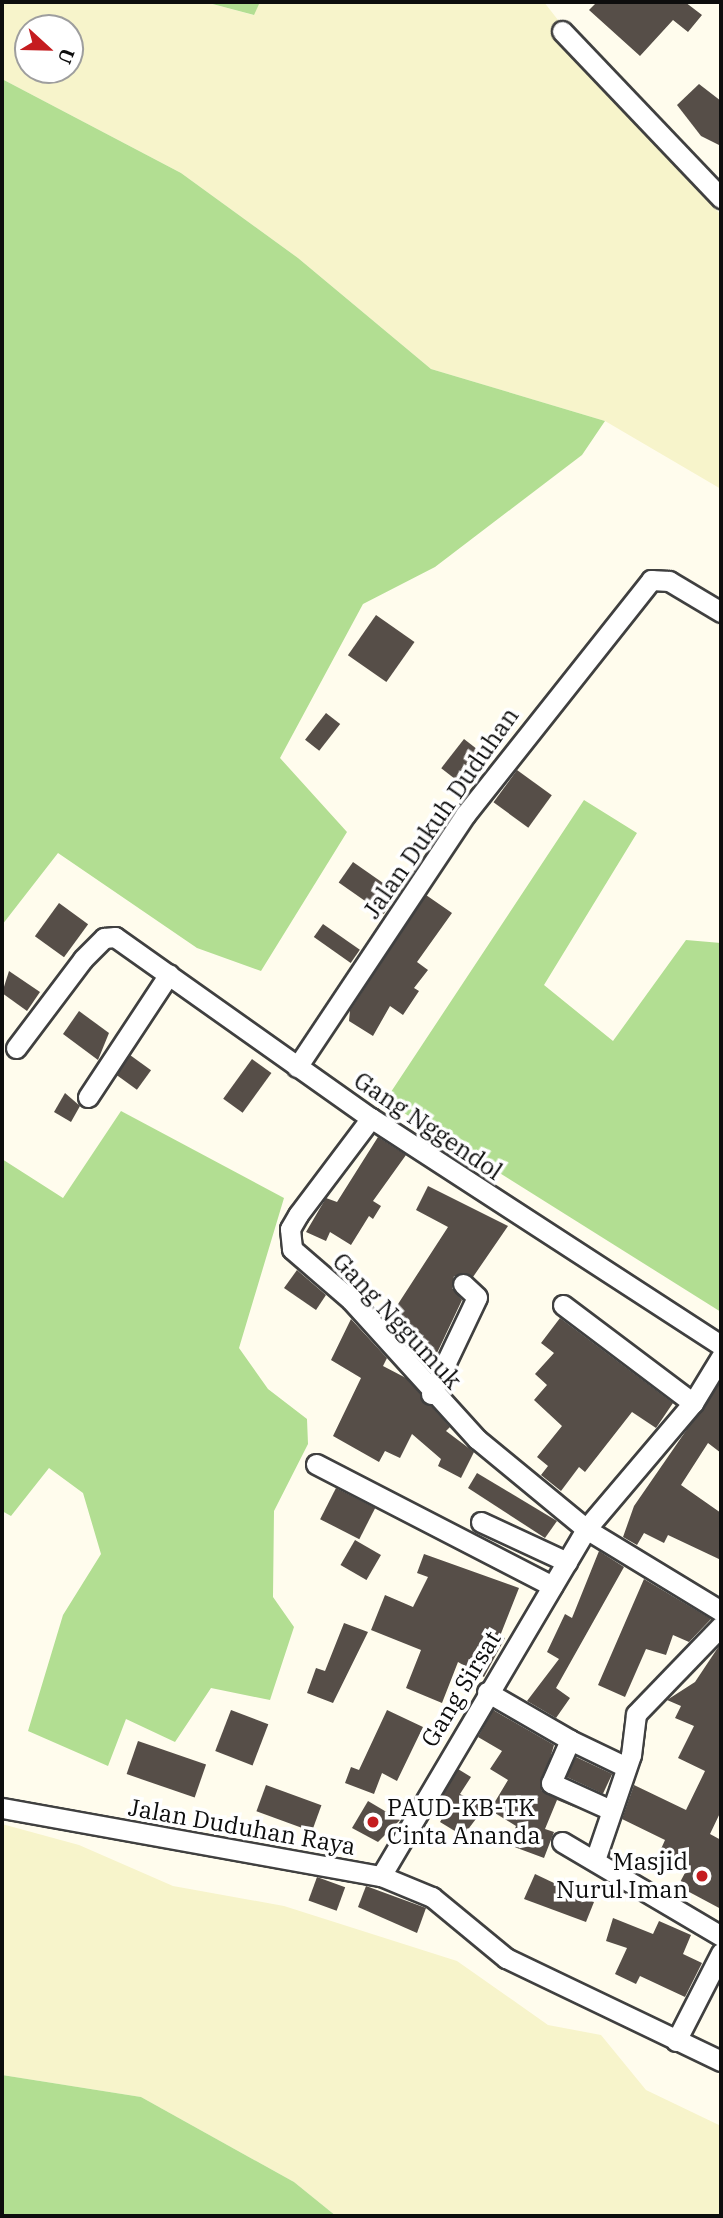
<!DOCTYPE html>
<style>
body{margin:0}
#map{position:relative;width:723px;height:2218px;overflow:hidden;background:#fffced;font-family:"IBM Plex Serif",serif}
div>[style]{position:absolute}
.farmland>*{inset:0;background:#f7f4cb}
.forest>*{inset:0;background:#b2de92}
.building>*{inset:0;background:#564e48;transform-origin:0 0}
.roads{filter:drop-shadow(2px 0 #404040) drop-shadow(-2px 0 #404040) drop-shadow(0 2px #404040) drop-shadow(0 -2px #404040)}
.minor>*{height:19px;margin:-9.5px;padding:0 9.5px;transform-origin:9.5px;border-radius:9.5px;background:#fff}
.dots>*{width:19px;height:19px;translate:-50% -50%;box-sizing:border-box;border:4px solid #fff;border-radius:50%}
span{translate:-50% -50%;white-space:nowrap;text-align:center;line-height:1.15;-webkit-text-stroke:7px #fff;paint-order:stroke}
.street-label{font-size:24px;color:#0d0d0d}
.poi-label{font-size:24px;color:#0d0d0d}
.left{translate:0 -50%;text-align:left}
.right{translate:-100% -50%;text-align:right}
.frame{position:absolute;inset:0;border:4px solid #0d0d0d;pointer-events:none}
.north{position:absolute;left:14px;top:14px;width:70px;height:70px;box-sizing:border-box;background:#fff;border:2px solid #9e9e9e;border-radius:50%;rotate:112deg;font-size:19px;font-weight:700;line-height:28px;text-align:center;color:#0d0d0d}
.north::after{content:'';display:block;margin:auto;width:24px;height:32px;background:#c51c1f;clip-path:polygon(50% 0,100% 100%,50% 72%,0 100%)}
</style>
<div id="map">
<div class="farmland">
<i style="clip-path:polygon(evenodd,2px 2px,205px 2px,253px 15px,260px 2px,544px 2px,652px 141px,721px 215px,721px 489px,605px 421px,431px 369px,298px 258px,181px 173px,2px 79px,2px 2px,28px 28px,70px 28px,70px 70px,28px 70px,28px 28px)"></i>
<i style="clip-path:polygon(2px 1824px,79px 1845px,173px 1886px,284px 1906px,457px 1961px,548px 2025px,601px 2035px,646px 2090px,721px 2126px,721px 2216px,336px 2216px,294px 2182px,141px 2097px,2px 2075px)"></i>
</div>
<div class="forest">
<i style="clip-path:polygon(205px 2px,260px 2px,254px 15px)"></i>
<i style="clip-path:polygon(2px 79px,181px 173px,298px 258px,431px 369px,605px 421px,582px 455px,435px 567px,363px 604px,280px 758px,347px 832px,261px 971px,197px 948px,58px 853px,2px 925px)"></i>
<i style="clip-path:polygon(584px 800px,637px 833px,544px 985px,613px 1041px,686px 940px,721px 943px,721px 1312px,385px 1101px)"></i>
<i style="clip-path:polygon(121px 1111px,284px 1198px,239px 1348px,268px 1389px,307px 1419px,308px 1444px,274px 1511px,273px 1597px,294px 1627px,270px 1700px,211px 1688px,175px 1742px,126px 1719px,108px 1766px,28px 1731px,63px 1615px,101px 1554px,83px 1493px,49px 1468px,11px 1516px,2px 1511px,2px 1159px,63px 1198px)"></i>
<i style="clip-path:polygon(2px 2075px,141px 2097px,294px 2182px,336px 2216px,2px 2216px)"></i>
</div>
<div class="building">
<i style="clip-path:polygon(597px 2px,685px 2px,702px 15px,688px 32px,673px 20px,640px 56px,589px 10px)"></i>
<i style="clip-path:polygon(699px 84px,721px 101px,721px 146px,701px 136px,677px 105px)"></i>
<i style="left:376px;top:615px;width:47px;height:49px;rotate:35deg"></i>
<i style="left:326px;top:713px;width:18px;height:34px;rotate:38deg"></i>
<i style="left:464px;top:739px;width:18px;height:37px;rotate:38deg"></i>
<i style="left:517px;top:770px;width:43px;height:40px;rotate:36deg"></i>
<i style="left:353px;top:862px;width:55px;height:25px;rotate:35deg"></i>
<i style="clip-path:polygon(426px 895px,452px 913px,417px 962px,428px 970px,414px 988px,419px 991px,403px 1015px,390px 1006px,373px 1036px,349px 1021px,350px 1010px)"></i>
<i style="left:59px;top:903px;width:36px;height:41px;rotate:36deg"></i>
<i style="left:323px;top:924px;width:45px;height:16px;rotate:35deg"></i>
<i style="clip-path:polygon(9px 971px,40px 992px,27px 1011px,2px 993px)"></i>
<i style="clip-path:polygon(79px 1011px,109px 1033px,98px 1060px,63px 1034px)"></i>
<i style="left:130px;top:1055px;width:26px;height:24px;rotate:36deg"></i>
<i style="left:252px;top:1059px;width:24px;height:49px;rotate:36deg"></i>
<i style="clip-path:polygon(65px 1093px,80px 1106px,71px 1122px,54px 1112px)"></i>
<i style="clip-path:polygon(378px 1137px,406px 1155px,373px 1201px,381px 1206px,373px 1219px,369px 1216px,351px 1245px,330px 1232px,326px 1241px,306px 1232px,326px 1198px,337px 1202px)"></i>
<i style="clip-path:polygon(428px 1186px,508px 1226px,473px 1277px,454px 1276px,452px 1288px,462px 1300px,437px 1353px,387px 1321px,448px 1227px,416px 1210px)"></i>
<i style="clip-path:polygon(297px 1270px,326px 1295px,316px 1310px,284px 1288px)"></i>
<i style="clip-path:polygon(560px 1318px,673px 1403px,656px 1428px,632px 1412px,585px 1472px,579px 1467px,561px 1491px,541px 1475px,548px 1466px,537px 1457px,562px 1426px,534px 1400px,547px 1385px,535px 1374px,554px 1353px,541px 1343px)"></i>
<i style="clip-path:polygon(351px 1319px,387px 1358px,383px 1366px,406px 1378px,450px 1427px,446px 1431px,474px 1452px,461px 1478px,438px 1466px,441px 1459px,412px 1434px,400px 1458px,385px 1451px,379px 1462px,333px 1436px,361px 1378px,331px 1360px)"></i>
<i style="clip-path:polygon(721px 1380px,721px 1453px,708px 1443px,681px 1485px,721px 1513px,721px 1560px,668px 1535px,664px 1543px,644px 1533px,637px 1545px,623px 1537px,634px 1506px)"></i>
<i style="clip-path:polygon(477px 1473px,557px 1521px,545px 1538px,468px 1488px)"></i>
<i style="left:336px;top:1488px;width:44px;height:35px;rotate:27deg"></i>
<i style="left:355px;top:1540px;width:30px;height:29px;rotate:30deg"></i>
<i style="clip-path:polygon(599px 1551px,624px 1567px,556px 1688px,570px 1698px,556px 1718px,527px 1701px,559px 1659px,547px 1652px,565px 1614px,572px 1618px)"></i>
<i style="clip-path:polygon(424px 1554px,519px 1588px,500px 1636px,505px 1638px,484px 1677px,458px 1662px,442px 1703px,406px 1688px,421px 1650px,371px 1630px,385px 1595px,413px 1607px,428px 1577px,417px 1573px)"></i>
<i style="clip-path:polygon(644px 1579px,711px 1619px,689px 1642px,673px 1635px,666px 1655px,646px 1649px,625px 1697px,598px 1685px)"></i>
<i style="clip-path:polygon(344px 1623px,368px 1632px,333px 1703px,307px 1693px,316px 1668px,325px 1671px)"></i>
<i style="clip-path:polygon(721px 1643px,721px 1811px,710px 1834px,721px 1840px,721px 1909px,678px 1886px,686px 1871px,657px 1858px,665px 1840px,622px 1819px,634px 1785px,686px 1810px,705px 1771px,678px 1758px,694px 1726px,675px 1718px,681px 1706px,667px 1700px,695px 1682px)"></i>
<i style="left:231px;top:1710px;width:40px;height:44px;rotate:21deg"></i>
<i style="clip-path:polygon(387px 1710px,423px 1727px,397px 1781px,382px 1773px,374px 1794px,345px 1783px,351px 1767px,359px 1770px)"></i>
<i style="clip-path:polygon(493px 1710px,554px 1745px,541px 1790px,579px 1809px,557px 1800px,545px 1829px,554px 1832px,544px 1858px,509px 1845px,516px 1826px,490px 1810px,508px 1780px,490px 1769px,502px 1751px,478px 1737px)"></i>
<i style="left:138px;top:1741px;width:72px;height:35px;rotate:19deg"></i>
<i style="left:576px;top:1757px;width:40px;height:22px;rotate:25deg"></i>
<i style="clip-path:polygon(458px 1769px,471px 1777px,460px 1794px,485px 1807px,463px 1836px,440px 1822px,452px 1802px,442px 1796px)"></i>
<i style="left:266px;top:1785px;width:59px;height:28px;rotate:20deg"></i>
<i style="clip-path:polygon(368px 1801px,400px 1820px,378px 1842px,352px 1828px)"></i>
<i style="clip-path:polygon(535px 1874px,594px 1902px,586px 1922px,524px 1899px)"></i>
<i style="left:317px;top:1877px;width:30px;height:25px;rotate:20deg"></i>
<i style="clip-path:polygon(366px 1886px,426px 1908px,417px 1933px,358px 1907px)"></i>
<i style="clip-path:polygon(613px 1918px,653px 1934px,659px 1921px,691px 1935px,683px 1954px,702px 1963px,685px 1997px,640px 1976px,636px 1984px,615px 1974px,627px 1948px,606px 1941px)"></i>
</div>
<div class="roads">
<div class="minor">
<i style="left:562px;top:31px;width:231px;rotate:46.4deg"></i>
<i style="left:16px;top:1048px;width:111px;rotate:-53deg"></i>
<i style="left:83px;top:959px;width:30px;rotate:-45deg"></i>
<i style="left:104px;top:938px;width:11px;rotate:-5deg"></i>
<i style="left:115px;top:937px;width:314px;rotate:35.3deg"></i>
<i style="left:371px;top:1118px;width:417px;rotate:33deg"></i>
<i style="left:297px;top:1067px;width:303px;rotate:-56.3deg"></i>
<i style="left:465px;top:815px;width:300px;rotate:-51.6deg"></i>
<i style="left:651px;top:580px;width:18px;rotate:3deg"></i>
<i style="left:669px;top:581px;width:61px;rotate:30.8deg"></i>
<i style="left:88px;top:1097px;width:147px;rotate:-56.6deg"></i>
<i style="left:371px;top:1118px;width:121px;rotate:127deg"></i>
<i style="left:298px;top:1215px;width:16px;rotate:120deg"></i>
<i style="left:290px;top:1229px;width:20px;rotate:84deg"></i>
<i style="left:292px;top:1249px;width:78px;rotate:40.8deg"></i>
<i style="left:351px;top:1300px;width:188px;rotate:47.8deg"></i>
<i style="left:477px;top:1439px;width:141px;rotate:39.5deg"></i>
<i style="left:586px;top:1529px;width:158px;rotate:31.3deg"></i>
<i style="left:563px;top:1305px;width:163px;rotate:37deg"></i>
<i style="left:431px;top:1394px;width:107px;rotate:-64.6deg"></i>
<i style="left:477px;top:1297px;width:19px;rotate:-137deg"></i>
<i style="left:316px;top:1464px;width:266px;rotate:27.3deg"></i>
<i style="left:481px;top:1522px;width:95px;rotate:24.9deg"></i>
<i style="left:487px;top:1692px;width:96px;rotate:30deg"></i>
<i style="left:570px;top:1740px;width:47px;rotate:113.8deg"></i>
<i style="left:551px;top:1783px;width:66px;rotate:24.2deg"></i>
<i style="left:570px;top:1740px;width:62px;rotate:25.7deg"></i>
<i style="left:2px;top:1808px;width:385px;rotate:10.2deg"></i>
<i style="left:381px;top:1876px;width:55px;rotate:22.4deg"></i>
<i style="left:432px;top:1897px;width:96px;rotate:39.5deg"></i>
<i style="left:506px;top:1958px;width:238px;rotate:25.6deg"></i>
<i style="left:562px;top:1842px;width:185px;rotate:30.6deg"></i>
<i style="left:595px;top:1860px;width:111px;rotate:-71.1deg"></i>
<i style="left:631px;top:1755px;width:41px;rotate:-83deg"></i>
<i style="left:636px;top:1714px;width:122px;rotate:-46deg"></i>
<i style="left:381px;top:1876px;width:403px;rotate:-59.4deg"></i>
<i style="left:586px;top:1529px;width:165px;rotate:-49.7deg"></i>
<i style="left:693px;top:1403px;width:54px;rotate:-58.7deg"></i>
<i style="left:676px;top:2041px;width:99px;rotate:-62.9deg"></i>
</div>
</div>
<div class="dots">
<i style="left:373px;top:1822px;background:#c51c1f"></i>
<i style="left:702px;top:1876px;background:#c51c1f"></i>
</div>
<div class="street-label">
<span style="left:441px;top:813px;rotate:-55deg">Jalan Dukuh Duduhan</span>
<span style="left:428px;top:1126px;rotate:34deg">Gang Nggendol</span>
<span style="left:397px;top:1321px;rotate:47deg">Gang Nggumuk</span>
<span style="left:461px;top:1689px;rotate:-59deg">Gang Sirsat</span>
<span style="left:242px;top:1827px;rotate:10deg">Jalan Duduhan Raya</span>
</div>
<div class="poi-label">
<span class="left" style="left:387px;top:1822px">PAUD-KB-TK<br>Cinta Ananda</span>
<span class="right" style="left:688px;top:1876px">Masjid<br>Nurul Iman</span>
</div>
<div class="frame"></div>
<div class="north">U</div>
</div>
